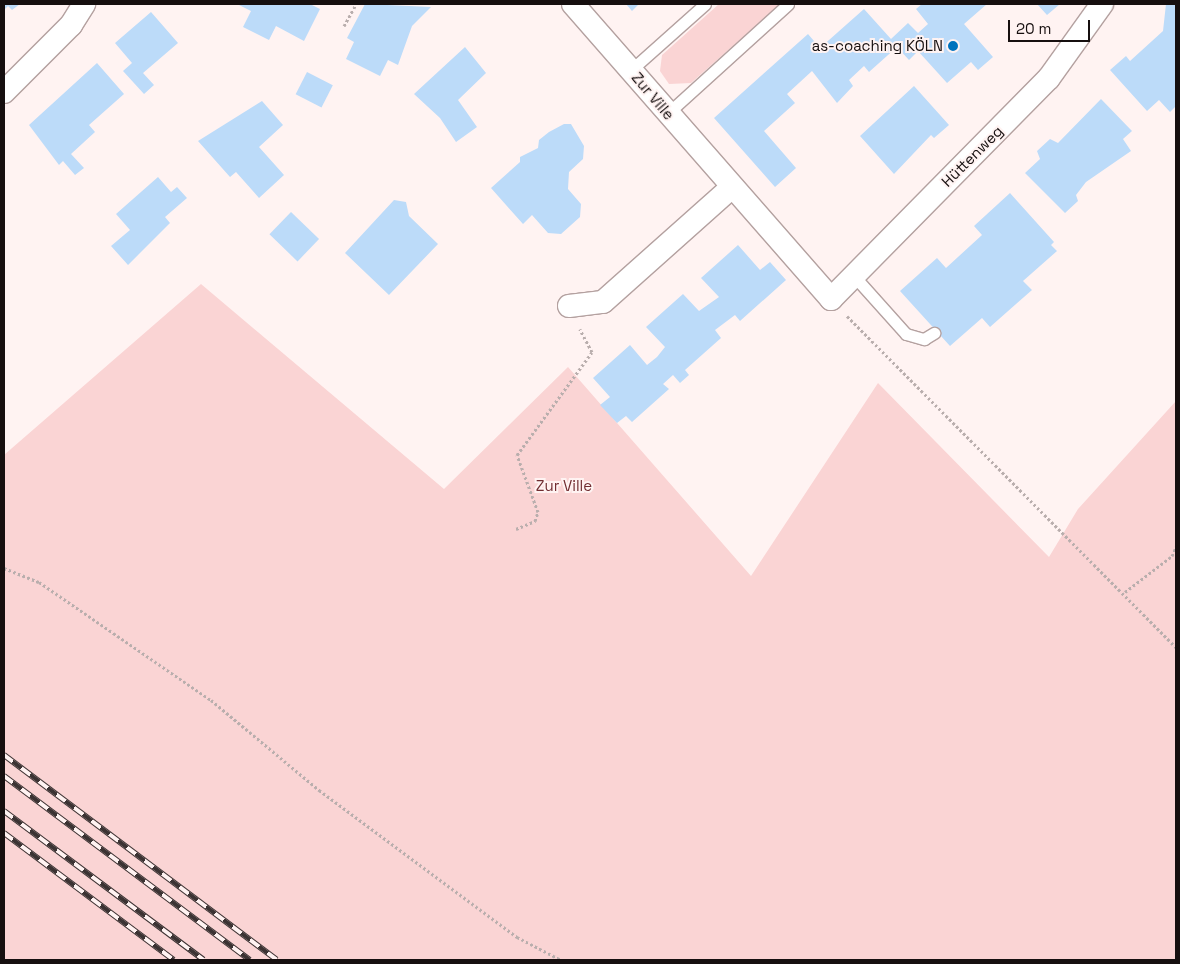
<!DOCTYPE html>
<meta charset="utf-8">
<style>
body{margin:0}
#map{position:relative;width:1180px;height:964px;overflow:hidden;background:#fff3f2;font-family:"Space Grotesk",sans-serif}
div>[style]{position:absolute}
.green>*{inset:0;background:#fad4d4}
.building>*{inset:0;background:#bcdbf9;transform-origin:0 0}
.path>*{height:3px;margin-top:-1.5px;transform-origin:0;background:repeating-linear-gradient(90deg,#b9aead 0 2.5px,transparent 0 5px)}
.roads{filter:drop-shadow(1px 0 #b4a1a0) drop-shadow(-1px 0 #b4a1a0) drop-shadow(0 1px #b4a1a0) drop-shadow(0 -1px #b4a1a0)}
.service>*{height:11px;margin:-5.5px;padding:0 5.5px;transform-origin:5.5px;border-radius:5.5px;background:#fff}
.minor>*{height:22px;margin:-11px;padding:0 11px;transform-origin:11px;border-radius:11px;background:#fff}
.rail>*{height:5.5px;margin-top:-2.75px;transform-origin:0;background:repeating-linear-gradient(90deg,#fff3f2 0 11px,#3b3333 0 22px);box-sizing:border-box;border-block:1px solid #3b3333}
.dots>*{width:14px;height:14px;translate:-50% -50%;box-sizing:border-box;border:2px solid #fff3f2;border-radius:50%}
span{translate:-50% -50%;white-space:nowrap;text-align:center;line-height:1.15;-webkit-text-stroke:4px #fff3f2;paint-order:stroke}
.poi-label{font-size:15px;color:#160f0f}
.right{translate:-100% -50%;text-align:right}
.street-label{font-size:15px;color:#160f0f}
.park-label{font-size:15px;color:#712d31}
.frame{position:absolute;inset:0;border:5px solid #160f0f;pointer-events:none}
.scale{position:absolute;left:1008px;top:20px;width:82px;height:22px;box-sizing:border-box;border:2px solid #160f0f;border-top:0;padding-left:6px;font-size:15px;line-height:18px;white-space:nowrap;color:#160f0f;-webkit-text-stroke:4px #fff3f2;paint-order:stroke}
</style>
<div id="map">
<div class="green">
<i style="clip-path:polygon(719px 4px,780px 4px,691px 83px,669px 84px,660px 71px,662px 55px)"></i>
<i style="clip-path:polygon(201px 284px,444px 489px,568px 367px,751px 576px,878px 383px,1049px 557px,1078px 509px,1176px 401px,1176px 960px,4px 960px,4px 455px)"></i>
</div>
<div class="building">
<i style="clip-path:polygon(4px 4px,20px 4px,12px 10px,8px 6px,4px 10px)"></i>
<i style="clip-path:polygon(237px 4px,310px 4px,320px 9px,304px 41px,276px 26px,269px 40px,243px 27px,251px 11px)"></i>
<i style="clip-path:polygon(365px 4px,431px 7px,412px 26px,398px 65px,388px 60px,380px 76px,346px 59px,354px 42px,347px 38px)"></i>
<i style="clip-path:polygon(626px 4px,639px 4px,632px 11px)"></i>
<i style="clip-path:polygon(922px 4px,987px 4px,964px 24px,993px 57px,978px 70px,971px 62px,947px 83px,918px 51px,909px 60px,897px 47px,869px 72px,864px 66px,849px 80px,853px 86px,837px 103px,812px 71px,787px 94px,795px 103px,764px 131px,796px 168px,775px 187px,714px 118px,808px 34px,820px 48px,864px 9px,891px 39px,908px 23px,918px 33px,928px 24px,916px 9px)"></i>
<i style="clip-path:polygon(1037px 4px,1060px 4px,1047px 15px)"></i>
<i style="clip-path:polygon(1166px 4px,1176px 4px,1176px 106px,1170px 112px,1159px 100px,1147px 111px,1110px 70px,1126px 56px,1130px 61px,1163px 31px)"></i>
<i style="clip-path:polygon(151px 12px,178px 43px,143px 73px,154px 85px,144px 94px,123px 71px,132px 63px,115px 43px)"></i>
<i style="clip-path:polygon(465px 47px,486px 73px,458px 100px,477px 127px,456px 142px,440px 118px,414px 94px)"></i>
<i style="clip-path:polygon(97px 63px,124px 94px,89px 125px,95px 132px,71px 154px,84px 168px,75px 175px,63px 161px,59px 165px,29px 125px)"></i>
<i style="left:307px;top:72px;width:29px;height:25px;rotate:27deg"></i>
<i style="clip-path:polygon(914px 86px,949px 125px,934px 138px,931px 135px,894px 174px,860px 136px)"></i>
<i style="clip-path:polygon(1101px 99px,1132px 131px,1123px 139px,1131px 151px,1086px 182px,1076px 195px,1078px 201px,1065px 213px,1025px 173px,1040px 159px,1037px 151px,1050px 139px,1058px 143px)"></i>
<i style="clip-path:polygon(262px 101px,283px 125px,259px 147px,284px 175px,259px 198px,236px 172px,230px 177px,198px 141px)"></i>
<i style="clip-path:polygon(564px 124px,571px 124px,584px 146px,583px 159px,569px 172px,568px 189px,581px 204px,580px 217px,561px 234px,548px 233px,532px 215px,523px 224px,491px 188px,520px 162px,520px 157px,538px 148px,539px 140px,549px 132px)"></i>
<i style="clip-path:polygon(158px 177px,171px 192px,177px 187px,187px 198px,165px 217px,170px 223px,128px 265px,111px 246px,130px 230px,116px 214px)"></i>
<i style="clip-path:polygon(1010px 193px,1054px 242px,1051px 245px,1057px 251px,1023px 281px,1032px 290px,990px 327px,982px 318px,950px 346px,900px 291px,937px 258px,946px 268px,982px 235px,974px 226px)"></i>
<i style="clip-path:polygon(394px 200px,406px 202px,409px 216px,438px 244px,389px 295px,345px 253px)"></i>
<i style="left:291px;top:212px;width:39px;height:31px;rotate:44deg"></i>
<i style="clip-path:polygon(738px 245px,760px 270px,770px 262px,786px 280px,740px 321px,735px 315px,715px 330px,721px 338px,685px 370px,689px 375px,680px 383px,673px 375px,663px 384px,669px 389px,632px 422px,626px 416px,617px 423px,600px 405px,610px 397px,593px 378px,630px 345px,647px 365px,657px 357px,665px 347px,646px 327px,683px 294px,699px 311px,719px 297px,701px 278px)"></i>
</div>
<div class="path">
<i style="left:344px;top:26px;width:25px;rotate:-61deg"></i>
<i style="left:847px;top:316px;width:467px;rotate:45.2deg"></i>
<i style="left:516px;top:529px;width:21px;rotate:-23deg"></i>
<i style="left:535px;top:521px;width:9px;rotate:-72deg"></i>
<i style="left:538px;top:512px;width:61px;rotate:-110.2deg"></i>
<i style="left:517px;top:455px;width:127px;rotate:-53.9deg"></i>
<i style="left:592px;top:352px;width:26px;rotate:-118deg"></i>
<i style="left:4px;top:568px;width:38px;rotate:22deg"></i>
<i style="left:39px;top:582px;width:209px;rotate:34.5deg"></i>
<i style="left:211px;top:700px;width:141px;rotate:39.8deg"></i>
<i style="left:319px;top:790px;width:247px;rotate:36.6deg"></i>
<i style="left:517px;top:937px;width:50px;rotate:27.6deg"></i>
<i style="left:1125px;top:592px;width:59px;rotate:-37.5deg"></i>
<i style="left:1172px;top:556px;width:10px;rotate:-66deg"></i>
</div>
<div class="roads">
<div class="service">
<i style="left:631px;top:70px;width:99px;rotate:-41.7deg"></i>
<i style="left:668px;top:113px;width:162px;rotate:-42.2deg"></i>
<i style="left:854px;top:276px;width:78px;rotate:48.1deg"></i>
<i style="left:906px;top:334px;width:19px;rotate:16deg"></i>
<i style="left:924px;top:339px;width:12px;rotate:-31deg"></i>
</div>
<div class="minor">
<i style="left:573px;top:4px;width:392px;rotate:48.8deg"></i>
<i style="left:831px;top:299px;width:310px;rotate:-45.4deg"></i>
<i style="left:1049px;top:78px;width:91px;rotate:-54.4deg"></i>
<i style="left:4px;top:92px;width:95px;rotate:-45deg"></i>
<i style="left:71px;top:25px;width:25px;rotate:-58deg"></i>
<i style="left:569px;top:306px;width:34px;rotate:-7deg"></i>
<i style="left:603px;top:302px;width:170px;rotate:-41.7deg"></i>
</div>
</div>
<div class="rail">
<i style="left:4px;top:755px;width:341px;rotate:36.9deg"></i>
<i style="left:4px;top:776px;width:307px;rotate:36.8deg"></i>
<i style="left:4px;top:811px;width:249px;rotate:36.7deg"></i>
<i style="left:4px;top:833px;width:212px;rotate:36.8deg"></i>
</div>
<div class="dots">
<i style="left:953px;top:46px;background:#0073bd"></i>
</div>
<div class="poi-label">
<span class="right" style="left:943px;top:46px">as-coaching KÖLN</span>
</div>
<div class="street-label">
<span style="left:653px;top:96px;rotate:50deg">Zur Ville</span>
<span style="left:972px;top:156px;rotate:-45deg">Hüttenweg</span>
</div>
<div class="park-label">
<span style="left:564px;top:486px">Zur Ville</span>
</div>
<div class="frame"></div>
<div class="scale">20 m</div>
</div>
